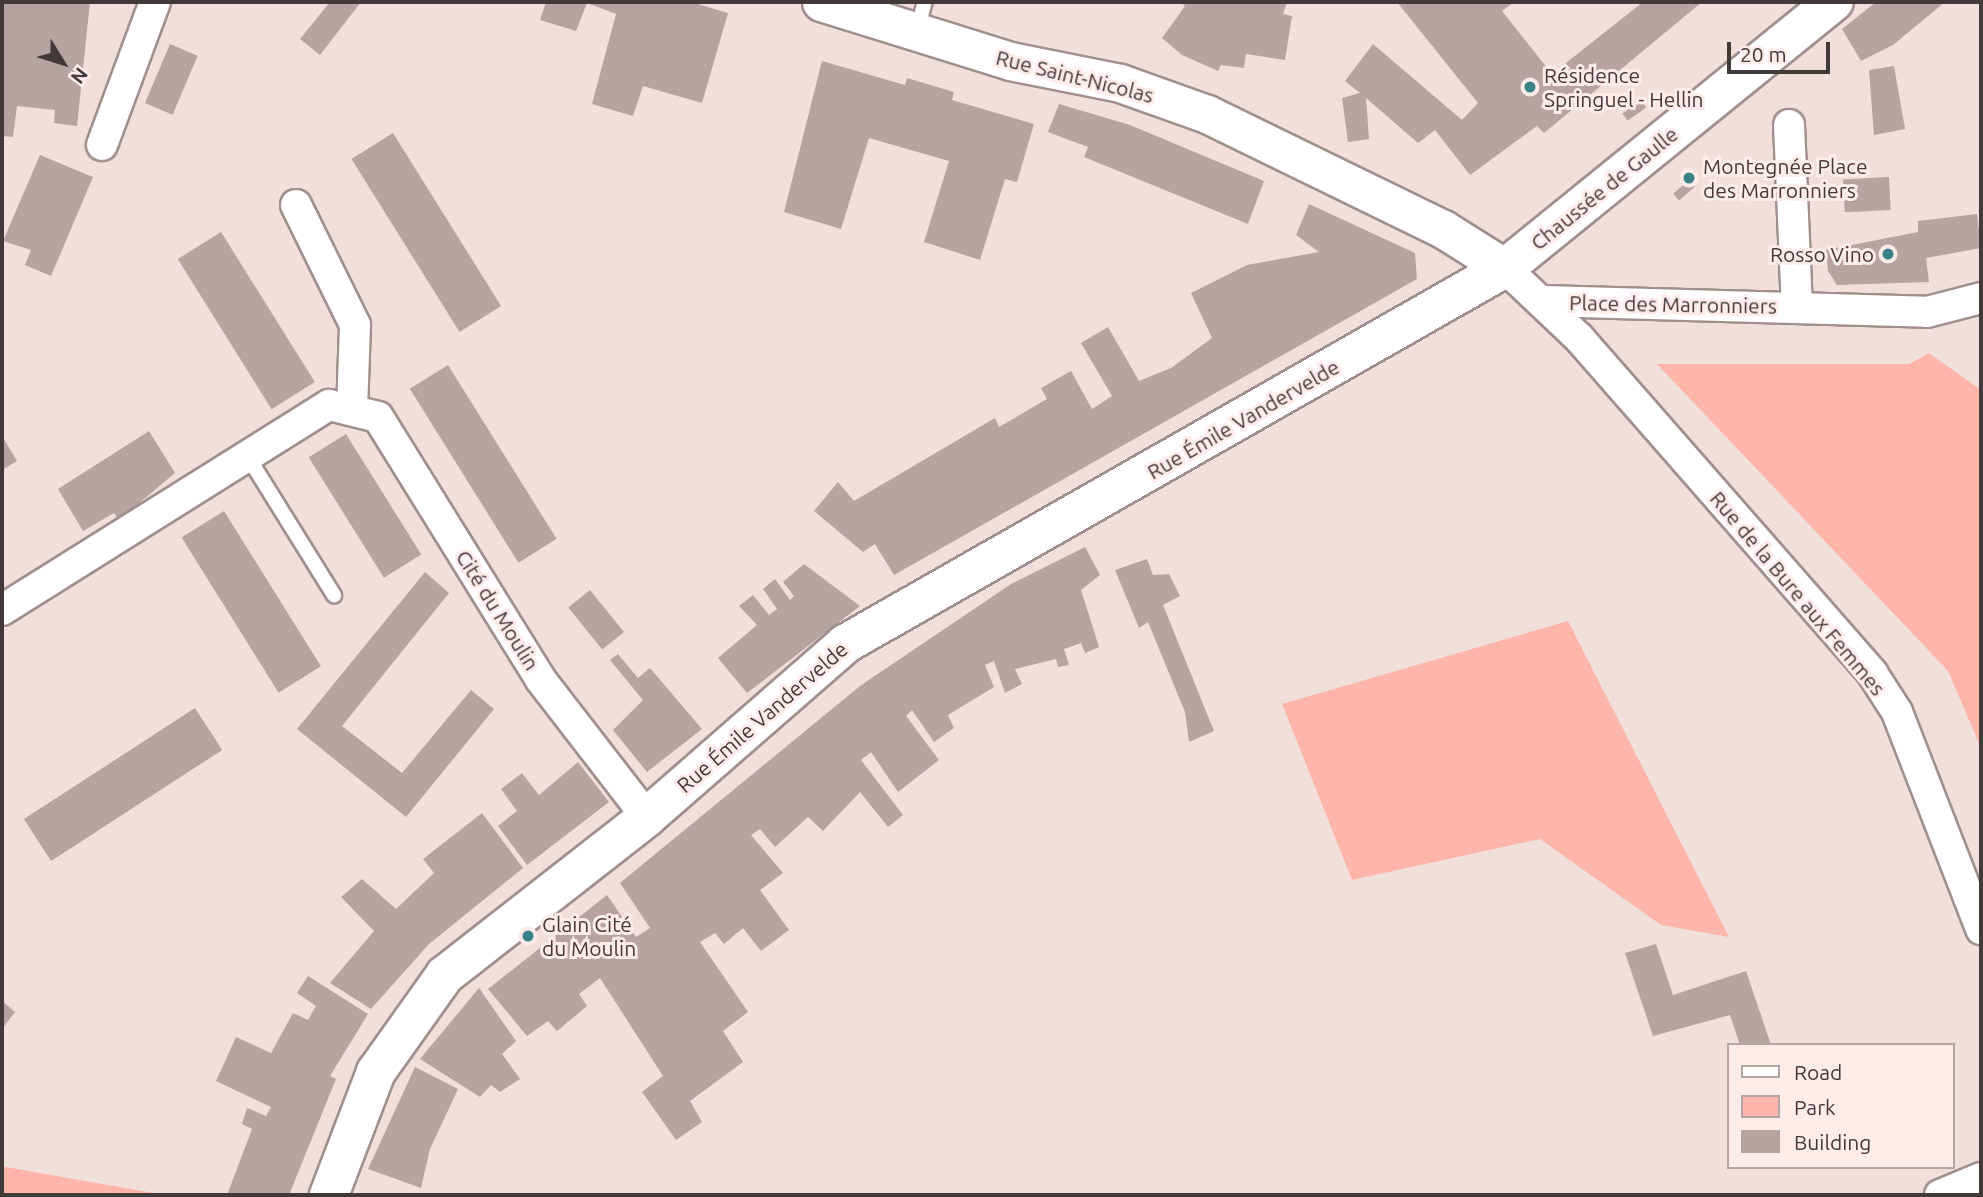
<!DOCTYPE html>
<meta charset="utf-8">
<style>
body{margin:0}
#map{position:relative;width:1983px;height:1197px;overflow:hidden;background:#f1dfdc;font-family:Ubuntu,sans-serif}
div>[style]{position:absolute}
.green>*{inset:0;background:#feb5aa}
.building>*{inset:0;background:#b6a4a2;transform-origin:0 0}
.roads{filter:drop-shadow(2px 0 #a08f8c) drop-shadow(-2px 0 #a08f8c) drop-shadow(0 2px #a08f8c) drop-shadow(0 -2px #a08f8c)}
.service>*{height:14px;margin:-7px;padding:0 7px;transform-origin:7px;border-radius:7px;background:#fff}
.minor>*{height:30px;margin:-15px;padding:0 15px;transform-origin:15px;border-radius:15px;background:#fff}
.tertiary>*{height:37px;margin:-18.5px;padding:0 18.5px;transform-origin:18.5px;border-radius:18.5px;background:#fff}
.secondary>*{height:38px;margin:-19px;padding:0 19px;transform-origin:19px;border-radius:19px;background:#fff}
.dots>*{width:19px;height:19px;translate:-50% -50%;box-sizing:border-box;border:4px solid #ffece9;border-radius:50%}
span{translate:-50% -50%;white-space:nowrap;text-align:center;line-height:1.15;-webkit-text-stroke:6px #ffece9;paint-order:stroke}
.poi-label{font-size:21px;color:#423a39}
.left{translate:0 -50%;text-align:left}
.right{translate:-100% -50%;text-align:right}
.street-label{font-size:21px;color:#423a39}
.frame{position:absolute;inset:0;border:4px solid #423a39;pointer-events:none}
.legend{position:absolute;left:1727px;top:1043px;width:228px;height:126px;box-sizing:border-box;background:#ffece9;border:2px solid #b3a5a3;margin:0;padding:9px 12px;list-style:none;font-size:21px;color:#423a39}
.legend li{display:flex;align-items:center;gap:14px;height:35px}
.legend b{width:35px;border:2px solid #b3a5a3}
.north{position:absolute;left:28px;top:28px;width:70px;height:70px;-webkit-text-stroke:5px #ffece9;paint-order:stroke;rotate:128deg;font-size:19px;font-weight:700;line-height:28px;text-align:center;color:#423a39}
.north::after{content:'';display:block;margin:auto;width:24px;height:32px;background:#423a39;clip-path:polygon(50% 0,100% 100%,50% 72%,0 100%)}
.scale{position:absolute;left:1727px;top:42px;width:103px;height:32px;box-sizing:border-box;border:4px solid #423a39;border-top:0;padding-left:9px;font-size:21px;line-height:24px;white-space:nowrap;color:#423a39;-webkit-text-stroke:5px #ffece9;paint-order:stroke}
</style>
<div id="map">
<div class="green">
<i style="clip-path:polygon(1929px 353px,1981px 390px,1981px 748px,1948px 671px,1657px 364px,1909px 364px)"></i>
<i style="clip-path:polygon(1568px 621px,1729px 937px,1661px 925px,1540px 839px,1352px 880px,1282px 704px)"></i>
<i style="clip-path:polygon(2px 1165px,6px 1167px,165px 1195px,2px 1195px)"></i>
</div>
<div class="building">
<i style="clip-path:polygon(2px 2px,90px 2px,77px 126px,54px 123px,55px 110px,17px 106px,13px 137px,2px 136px)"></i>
<i style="clip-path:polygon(330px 2px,361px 2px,320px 55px,300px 39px)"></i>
<i style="clip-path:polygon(546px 2px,691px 2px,728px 13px,702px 103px,643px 86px,633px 116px,592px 104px,616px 14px,587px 3px,576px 31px,540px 20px)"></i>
<i style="clip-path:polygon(1180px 2px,1287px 2px,1283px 14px,1292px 16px,1285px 60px,1246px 54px,1244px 68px,1221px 65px,1218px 71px,1182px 55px,1162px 38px,1185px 6px)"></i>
<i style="clip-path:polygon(1397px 2px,1514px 2px,1502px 11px,1552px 74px,1643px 2px,1702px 2px,1544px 133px,1537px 126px,1470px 175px,1435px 130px,1418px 143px,1366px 98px,1369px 139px,1348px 142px,1342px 98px,1360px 93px,1345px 81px,1373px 44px,1462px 120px,1478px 103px)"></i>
<i style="clip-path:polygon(1876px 2px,1945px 2px,1893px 45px,1861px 61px,1842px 29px)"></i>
<i style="left:170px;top:44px;width:30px;height:64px;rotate:23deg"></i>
<i style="clip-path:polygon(822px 61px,905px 85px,907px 78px,954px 92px,952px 100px,1034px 124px,1017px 182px,1005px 179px,980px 260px,924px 242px,949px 161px,869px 138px,841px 229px,784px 212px)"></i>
<i style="clip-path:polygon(1894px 66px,1905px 129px,1874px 135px,1869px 70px)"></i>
<i style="left:1641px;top:100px;width:9px;height:23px;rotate:54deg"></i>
<i style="clip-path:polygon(1059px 104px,1130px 125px,1264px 181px,1248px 224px,1084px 157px,1088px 147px,1048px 132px)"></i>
<i style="left:393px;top:133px;width:204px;height:49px;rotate:58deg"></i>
<i style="clip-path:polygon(40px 155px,93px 177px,51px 276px,25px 265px,31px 250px,3px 241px)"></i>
<i style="left:1889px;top:177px;width:33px;height:46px;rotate:87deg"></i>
<i style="left:1689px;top:180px;width:9px;height:21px;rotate:49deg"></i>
<i style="clip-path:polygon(1309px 204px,1415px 253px,1417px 279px,894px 575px,875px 544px,863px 552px,814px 511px,838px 482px,854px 501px,995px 418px,999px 427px,1047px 399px,1041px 388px,1071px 371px,1092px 409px,1112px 396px,1081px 343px,1108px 327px,1139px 381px,1171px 368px,1212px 338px,1191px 293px,1247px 265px,1319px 252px,1296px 235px)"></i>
<i style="clip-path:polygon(1977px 214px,1981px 248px,1926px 258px,1929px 282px,1837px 285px,1828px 271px,1826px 250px,1918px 232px,1918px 221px)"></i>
<i style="left:221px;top:232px;width:177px;height:51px;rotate:58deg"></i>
<i style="left:448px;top:365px;width:205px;height:45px;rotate:58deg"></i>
<i style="clip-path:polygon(149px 431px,175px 473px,119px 520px,114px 513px,83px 531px,58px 489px)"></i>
<i style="left:346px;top:434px;width:142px;height:44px;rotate:58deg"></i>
<i style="clip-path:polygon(2px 436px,17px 461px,2px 470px)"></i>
<i style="left:224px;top:511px;width:183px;height:50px;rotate:58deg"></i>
<i style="clip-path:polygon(1085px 547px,1100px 575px,1081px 590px,1099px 647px,1085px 653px,1081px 643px,1064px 649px,1069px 665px,1058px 667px,1056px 659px,1015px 669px,1022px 684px,1005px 693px,994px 661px,985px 665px,994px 687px,948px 715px,954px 728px,934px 742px,912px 710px,906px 716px,939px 760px,898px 792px,871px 752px,861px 760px,903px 815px,888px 827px,860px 792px,823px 831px,808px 817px,775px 847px,760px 829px,751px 835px,783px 873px,760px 890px,789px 930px,761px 951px,743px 928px,724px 944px,715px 933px,700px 942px,748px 1012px,723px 1031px,743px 1062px,690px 1101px,702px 1122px,676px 1140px,642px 1092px,663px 1076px,600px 978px,579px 994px,587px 1006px,557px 1031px,548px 1021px,527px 1036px,488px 989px,607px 895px,636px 937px,650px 928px,620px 883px,860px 686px,1011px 584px)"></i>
<i style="clip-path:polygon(1147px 559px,1153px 575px,1169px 574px,1180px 596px,1163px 605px,1214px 731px,1189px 742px,1185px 712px,1148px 622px,1139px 628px,1115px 570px)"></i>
<i style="clip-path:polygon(804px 564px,860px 606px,747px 693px,718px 658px,757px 625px,739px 606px,753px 595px,769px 615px,777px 609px,763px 589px,775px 579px,790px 600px,794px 596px,783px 582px)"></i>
<i style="clip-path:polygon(425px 572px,449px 593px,342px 726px,402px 773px,471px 690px,494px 709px,406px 817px,297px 729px)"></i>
<i style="left:590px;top:590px;width:54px;height:28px;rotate:51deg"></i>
<i style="clip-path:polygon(618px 654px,638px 678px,650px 668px,702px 729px,647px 772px,613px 730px,643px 700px,610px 660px)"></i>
<i style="left:195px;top:708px;width:50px;height:204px;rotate:57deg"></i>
<i style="clip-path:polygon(578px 762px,609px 802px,527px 865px,498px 826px,517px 811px,501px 789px,522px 773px,539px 795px)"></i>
<i style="clip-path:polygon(482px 813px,523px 868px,429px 944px,371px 1009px,330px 983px,374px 931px,341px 897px,362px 879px,396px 909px,434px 873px,423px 859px)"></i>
<i style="clip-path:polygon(1656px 944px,1673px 995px,1746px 971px,1771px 1045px,1740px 1045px,1730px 1015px,1653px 1036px,1625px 953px)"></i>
<i style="clip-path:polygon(308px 976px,368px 1014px,330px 1076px,336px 1079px,289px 1195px,227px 1195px,252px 1129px,242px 1124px,247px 1108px,266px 1116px,271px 1107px,216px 1081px,236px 1037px,271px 1053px,293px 1013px,308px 1020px,316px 1006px,297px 993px)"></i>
<i style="clip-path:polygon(479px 988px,516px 1041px,502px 1054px,520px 1079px,500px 1092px,491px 1085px,480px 1097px,420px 1059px)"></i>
<i style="clip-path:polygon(2px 1001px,15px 1012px,2px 1029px)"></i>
<i style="clip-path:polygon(415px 1067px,458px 1089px,430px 1149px,421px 1188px,368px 1169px)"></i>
</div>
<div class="roads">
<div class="service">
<i style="left:917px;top:31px;width:30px;rotate:-75deg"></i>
<i style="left:248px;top:457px;width:163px;rotate:58.1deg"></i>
</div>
<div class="minor">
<i style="left:1789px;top:125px;width:182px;rotate:87.5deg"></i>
<i style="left:102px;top:145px;width:153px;rotate:-69.7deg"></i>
<i style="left:296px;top:205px;width:134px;rotate:63.8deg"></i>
<i style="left:355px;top:325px;width:85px;rotate:92deg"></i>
<i style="left:1505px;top:268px;width:102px;rotate:43.4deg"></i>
<i style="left:1579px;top:338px;width:445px;rotate:48.8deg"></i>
<i style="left:1872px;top:673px;width:46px;rotate:57.3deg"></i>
<i style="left:1897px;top:712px;width:233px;rotate:68.8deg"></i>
<i style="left:1544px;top:301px;width:383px;rotate:1.6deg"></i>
<i style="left:1927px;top:312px;width:56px;rotate:-14.5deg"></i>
<i style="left:2px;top:610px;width:386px;rotate:-32.1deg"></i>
<i style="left:329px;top:405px;width:50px;rotate:13.8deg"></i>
<i style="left:378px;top:417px;width:309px;rotate:58.2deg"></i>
<i style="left:541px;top:680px;width:173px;rotate:52.3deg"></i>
<i style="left:1940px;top:1195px;width:44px;rotate:-22.5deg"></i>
</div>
<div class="tertiary">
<i style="left:821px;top:2px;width:198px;rotate:17.3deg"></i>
<i style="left:1010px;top:61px;width:112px;rotate:11.3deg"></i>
<i style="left:1120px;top:83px;width:92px;rotate:19.6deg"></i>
<i style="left:1207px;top:114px;width:263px;rotate:26deg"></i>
<i style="left:1443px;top:229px;width:73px;rotate:32.2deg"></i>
</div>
<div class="secondary">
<i style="left:329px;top:1195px;width:132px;rotate:-69.1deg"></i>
<i style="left:376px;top:1072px;width:119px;rotate:-54.6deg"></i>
<i style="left:445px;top:975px;width:256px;rotate:-38deg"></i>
<i style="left:647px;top:817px;width:263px;rotate:-41.1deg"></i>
<i style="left:845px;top:644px;width:760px;rotate:-29.67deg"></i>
<i style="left:1505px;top:268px;width:423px;rotate:-39deg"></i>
</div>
</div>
<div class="dots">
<i style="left:1530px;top:87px;background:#398185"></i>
<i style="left:1689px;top:178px;background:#398185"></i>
<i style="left:1888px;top:254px;background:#398185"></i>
<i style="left:528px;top:936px;background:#398185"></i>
</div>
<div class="poi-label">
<span class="left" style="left:1544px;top:87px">Résidence<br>Springuel - Hellin</span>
<span class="left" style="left:1703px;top:178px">Montegnée Place<br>des Marronniers</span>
<span class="right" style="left:1874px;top:254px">Rosso Vino</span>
<span class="left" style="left:542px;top:936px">Glain Cité<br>du Moulin</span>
</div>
<div class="street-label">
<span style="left:1075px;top:76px;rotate:14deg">Rue Saint-Nicolas</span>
<span style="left:1604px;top:188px;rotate:-39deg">Chaussée de Gaulle</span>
<span style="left:1673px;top:304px;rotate:1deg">Place des Marronniers</span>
<span style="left:1243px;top:419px;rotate:-30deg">Rue Émile Vandervelde</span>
<span style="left:1798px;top:593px;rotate:50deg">Rue de la Bure aux Femmes</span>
<span style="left:498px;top:610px;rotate:58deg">Cité du Moulin</span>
<span style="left:762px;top:717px;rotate:-41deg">Rue Émile Vandervelde</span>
</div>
<div class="frame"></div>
<ul class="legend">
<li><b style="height:9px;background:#fff"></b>Road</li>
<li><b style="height:19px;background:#feb5aa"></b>Park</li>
<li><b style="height:19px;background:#b6a4a2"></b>Building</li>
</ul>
<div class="north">N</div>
<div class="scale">20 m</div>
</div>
